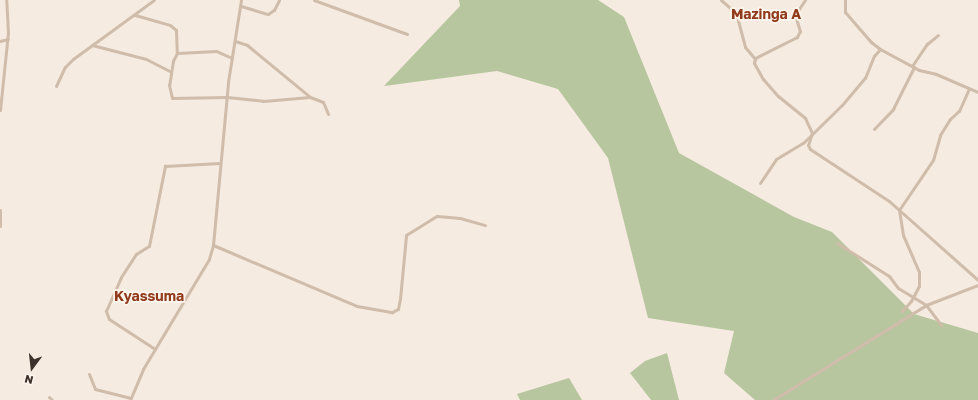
<!DOCTYPE html>
<style>
body{margin:0}
#map{position:relative;width:978px;height:400px;overflow:hidden;background:#f5ebe0;font-family:"Golos Text",sans-serif}
div>[style]{position:absolute}
.green>*{inset:0;background:#b7c69e}
.minor>*{height:3px;margin:-1.5px;padding:0 1.5px;transform-origin:1.5px;border-radius:1.5px;background:#cfbcaa}
span{translate:-50% -50%;white-space:nowrap;text-align:center;line-height:1.15;-webkit-text-stroke:3.5px #fcf5ed;paint-order:stroke}
.quarter-label{font-size:14px;color:#913b1c;font-weight:700}
.north{position:absolute;left:12px;top:348px;width:40px;height:40px;-webkit-text-stroke:3px #fcf5ed;paint-order:stroke;rotate:195deg;font-size:11px;font-weight:700;line-height:16px;text-align:center;color:#3c302a}
.north::after{content:'';display:block;margin:auto;width:14px;height:18px;background:#3c302a;clip-path:polygon(50% 0,100% 100%,50% 72%,0 100%)}
</style>
<div id="map">
<div class="green">
<i style="clip-path:polygon(459px 0,598px 0,624px 17px,679px 153px,794px 217px,832px 232px,914px 314px,978px 333px,978px 400px,755px 400px,724px 373px,734px 331px,648px 318px,608px 158px,558px 89px,497px 71px,384px 86px,460px 6px)"></i>
<i style="clip-path:polygon(667px 353px,679px 400px,651px 400px,630px 373px,645px 361px)"></i>
<i style="clip-path:polygon(569px 378px,582px 400px,520px 400px,517px 394px)"></i>
</div>
<div class="minor">
<i style="left:314px;top:0;width:99px;rotate:20.1deg"></i>
<i style="left:721px;top:0;width:20px;rotate:41deg"></i>
<i style="left:736px;top:13px;width:35px;rotate:75deg"></i>
<i style="left:745px;top:47px;width:16px;rotate:50deg"></i>
<i style="left:805px;top:0;width:18px;rotate:124deg"></i>
<i style="left:795px;top:15px;width:17px;rotate:73deg"></i>
<i style="left:800px;top:31px;width:7px;rotate:117deg"></i>
<i style="left:797px;top:37px;width:47px;rotate:153.4deg"></i>
<i style="left:755px;top:58px;width:5px;rotate:101deg"></i>
<i style="left:754px;top:63px;width:18px;rotate:61deg"></i>
<i style="left:763px;top:79px;width:23px;rotate:49deg"></i>
<i style="left:778px;top:96px;width:35px;rotate:39deg"></i>
<i style="left:805px;top:118px;width:17px;rotate:65deg"></i>
<i style="left:812px;top:133px;width:13px;rotate:108deg"></i>
<i style="left:808px;top:145px;width:4px;rotate:63deg"></i>
<i style="left:810px;top:149px;width:95px;rotate:33.4deg"></i>
<i style="left:889px;top:201px;width:119px;rotate:41.6deg"></i>
<i style="left:845px;top:0;width:12px;rotate:90deg"></i>
<i style="left:845px;top:12px;width:40px;rotate:49deg"></i>
<i style="left:871px;top:42px;width:11px;rotate:38deg"></i>
<i style="left:880px;top:49px;width:44px;rotate:28.3deg"></i>
<i style="left:919px;top:70px;width:17px;rotate:13deg"></i>
<i style="left:936px;top:74px;width:46px;rotate:23.2deg"></i>
<i style="left:241px;top:6px;width:28px;rotate:17deg"></i>
<i style="left:268px;top:14px;width:7px;rotate:-34deg"></i>
<i style="left:274px;top:10px;width:11px;rotate:-63deg"></i>
<i style="left:135px;top:15px;width:36px;rotate:16deg"></i>
<i style="left:170px;top:25px;width:8px;rotate:40deg"></i>
<i style="left:176px;top:30px;width:23px;rotate:88deg"></i>
<i style="left:0;top:41px;width:8px;rotate:-14deg"></i>
<i style="left:235px;top:41px;width:13px;rotate:18deg"></i>
<i style="left:247px;top:45px;width:82px;rotate:39.5deg"></i>
<i style="left:92px;top:45px;width:56px;rotate:14.5deg"></i>
<i style="left:146px;top:59px;width:28px;rotate:27deg"></i>
<i style="left:232px;top:58px;width:17px;rotate:-156deg"></i>
<i style="left:216px;top:51px;width:39px;rotate:177deg"></i>
<i style="left:177px;top:53px;width:9px;rotate:117deg"></i>
<i style="left:173px;top:61px;width:24px;rotate:99deg"></i>
<i style="left:169px;top:85px;width:13px;rotate:77deg"></i>
<i style="left:172px;top:98px;width:55px;rotate:-1deg"></i>
<i style="left:227px;top:97px;width:36px;rotate:6deg"></i>
<i style="left:263px;top:101px;width:47px;rotate:-4.9deg"></i>
<i style="left:310px;top:97px;width:14px;rotate:21deg"></i>
<i style="left:323px;top:102px;width:13px;rotate:67deg"></i>
<i style="left:912px;top:66px;width:27px;rotate:-56deg"></i>
<i style="left:927px;top:44px;width:14px;rotate:-39deg"></i>
<i style="left:56px;top:86px;width:21px;rotate:-65deg"></i>
<i style="left:65px;top:67px;width:11px;rotate:-45deg"></i>
<i style="left:73px;top:59px;width:100px;rotate:-36.1deg"></i>
<i style="left:0;top:110px;width:77px;rotate:-84.1deg"></i>
<i style="left:8px;top:33px;width:33px;rotate:-93deg"></i>
<i style="left:874px;top:129px;width:28px;rotate:-46deg"></i>
<i style="left:893px;top:109px;width:47px;rotate:-63.4deg"></i>
<i style="left:760px;top:183px;width:29px;rotate:-56deg"></i>
<i style="left:776px;top:159px;width:31px;rotate:-31deg"></i>
<i style="left:803px;top:143px;width:54px;rotate:-44.3deg"></i>
<i style="left:842px;top:105px;width:35px;rotate:-50deg"></i>
<i style="left:865px;top:78px;width:24px;rotate:-68deg"></i>
<i style="left:874px;top:56px;width:9px;rotate:-49deg"></i>
<i style="left:0;top:210px;width:16px;rotate:90deg"></i>
<i style="left:837px;top:243px;width:62px;rotate:32.4deg"></i>
<i style="left:889px;top:276px;width:15px;rotate:53deg"></i>
<i style="left:898px;top:288px;width:33px;rotate:31deg"></i>
<i style="left:926px;top:305px;width:25px;rotate:53deg"></i>
<i style="left:213px;top:245px;width:156px;rotate:23deg"></i>
<i style="left:357px;top:306px;width:36px;rotate:10deg"></i>
<i style="left:392px;top:312px;width:7px;rotate:-27deg"></i>
<i style="left:398px;top:309px;width:10px;rotate:-79deg"></i>
<i style="left:400px;top:299px;width:64px;rotate:-84.6deg"></i>
<i style="left:406px;top:235px;width:36px;rotate:-32deg"></i>
<i style="left:437px;top:216px;width:23px;rotate:5deg"></i>
<i style="left:460px;top:218px;width:26px;rotate:16deg"></i>
<i style="left:902px;top:311px;width:13px;rotate:-48deg"></i>
<i style="left:911px;top:301px;width:17px;rotate:-62deg"></i>
<i style="left:919px;top:286px;width:14px;rotate:-90deg"></i>
<i style="left:919px;top:272px;width:40px;rotate:-113.4deg"></i>
<i style="left:903px;top:235px;width:25px;rotate:-99deg"></i>
<i style="left:899px;top:210px;width:60px;rotate:-55.8deg"></i>
<i style="left:933px;top:160px;width:26px;rotate:-74deg"></i>
<i style="left:940px;top:135px;width:19px;rotate:-58deg"></i>
<i style="left:950px;top:119px;width:12px;rotate:-42deg"></i>
<i style="left:959px;top:111px;width:24px;rotate:-66deg"></i>
<i style="left:155px;top:349px;width:55px;rotate:-146.9deg"></i>
<i style="left:109px;top:319px;width:9px;rotate:-111deg"></i>
<i style="left:106px;top:311px;width:37px;rotate:-66deg"></i>
<i style="left:121px;top:277px;width:27px;rotate:-57deg"></i>
<i style="left:136px;top:254px;width:15px;rotate:-32deg"></i>
<i style="left:149px;top:246px;width:82px;rotate:-78.7deg"></i>
<i style="left:165px;top:166px;width:55px;rotate:-3.1deg"></i>
<i style="left:89px;top:374px;width:16px;rotate:68deg"></i>
<i style="left:95px;top:389px;width:36px;rotate:14deg"></i>
<i style="left:49px;top:397px;width:4px;rotate:45deg"></i>
<i style="left:130px;top:400px;width:34px;rotate:-67deg"></i>
<i style="left:143px;top:369px;width:128px;rotate:-59deg"></i>
<i style="left:209px;top:259px;width:15px;rotate:-74deg"></i>
<i style="left:213px;top:245px;width:164px;rotate:-84.7deg"></i>
<i style="left:228px;top:82px;width:83px;rotate:-81deg"></i>
<i style="left:773px;top:400px;width:180px;rotate:-31.8deg"></i>
<i style="left:926px;top:305px;width:56px;rotate:-21deg"></i>
</div>
<div class="quarter-label">
<span style="left:766px;top:14px">Mazinga A</span>
<span style="left:149px;top:296px">Kyassuma</span>
</div>
<div class="north">N</div>
</div>
